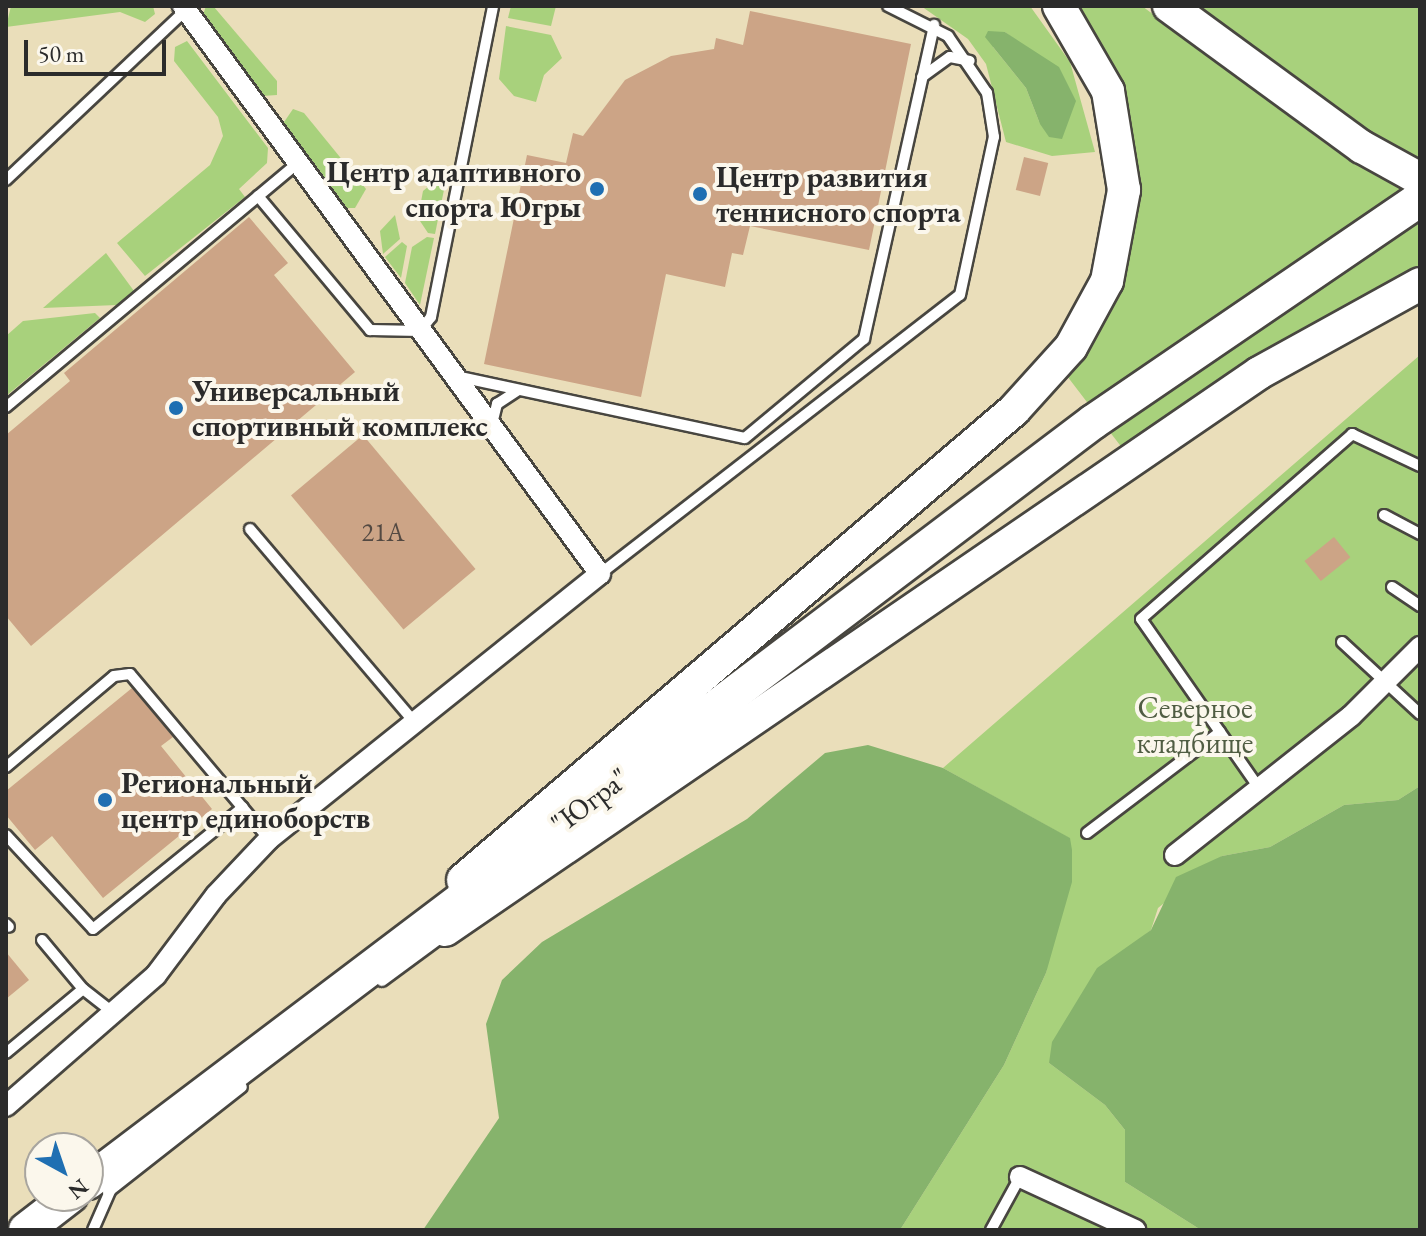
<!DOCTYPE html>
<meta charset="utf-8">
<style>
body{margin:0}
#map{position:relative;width:1426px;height:1236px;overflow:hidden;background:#eadeba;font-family:"EB Garamond",serif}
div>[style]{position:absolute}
.green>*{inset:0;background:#a8d17c}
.forest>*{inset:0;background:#86b36c}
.building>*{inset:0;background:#cca486;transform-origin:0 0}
.roads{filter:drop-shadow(2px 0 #484640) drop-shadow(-2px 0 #484640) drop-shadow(0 2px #484640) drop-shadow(0 -2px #484640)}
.service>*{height:10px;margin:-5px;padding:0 5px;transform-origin:5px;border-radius:5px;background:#fff}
.minor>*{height:20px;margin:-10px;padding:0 10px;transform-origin:10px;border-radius:10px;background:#fff}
.primary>*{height:32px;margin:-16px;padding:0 16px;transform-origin:16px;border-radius:16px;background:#fff}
.trunk>*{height:34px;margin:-17px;padding:0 17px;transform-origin:17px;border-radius:17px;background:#fff}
.dots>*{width:22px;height:22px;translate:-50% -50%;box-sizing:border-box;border:4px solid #fbf7ec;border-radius:50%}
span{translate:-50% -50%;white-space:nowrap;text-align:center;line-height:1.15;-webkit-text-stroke:8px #fbf7ec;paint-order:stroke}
.number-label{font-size:26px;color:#534942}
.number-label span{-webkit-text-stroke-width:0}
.poi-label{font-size:30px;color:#2b2b2b;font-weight:700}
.right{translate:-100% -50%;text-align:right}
.left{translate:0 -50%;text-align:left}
.park-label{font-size:30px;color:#505d43}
.street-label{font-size:30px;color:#2b2b2b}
.frame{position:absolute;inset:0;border:8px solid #2b2b2b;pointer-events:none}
.north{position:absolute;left:24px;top:1132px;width:80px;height:80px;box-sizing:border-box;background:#fbf7ec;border:2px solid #a8a59f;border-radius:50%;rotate:140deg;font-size:22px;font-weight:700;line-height:32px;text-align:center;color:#2b2b2b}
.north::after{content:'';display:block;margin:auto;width:28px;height:36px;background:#1f6fb2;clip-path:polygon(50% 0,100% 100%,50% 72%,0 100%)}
.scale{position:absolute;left:24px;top:40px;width:142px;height:36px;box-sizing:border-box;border:4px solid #2b2b2b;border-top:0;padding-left:10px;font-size:24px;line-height:28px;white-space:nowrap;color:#2b2b2b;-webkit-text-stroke:6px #fbf7ec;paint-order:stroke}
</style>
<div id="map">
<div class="green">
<i style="clip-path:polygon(11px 6px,153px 6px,155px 14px,145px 22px,120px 12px,6px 27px)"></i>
<i style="clip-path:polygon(206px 6px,214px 7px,277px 81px,277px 95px,262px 96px,202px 18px)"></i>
<i style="clip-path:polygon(511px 6px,556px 6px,551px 26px,508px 18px)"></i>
<i style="clip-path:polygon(evenodd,921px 6px,1030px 6px,1070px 62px,1095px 152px,1052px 156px,1006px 142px,986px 64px,968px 39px,921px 6px,1005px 32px,1017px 41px,1040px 124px,1026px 88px,993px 47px,1005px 32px)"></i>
<i style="clip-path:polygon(1075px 6px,1142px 6px,1330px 147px,1420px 199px,1420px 271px,1126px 453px,1067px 376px,1111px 303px,1107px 58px)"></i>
<i style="clip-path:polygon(1196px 6px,1420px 6px,1420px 162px,1357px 124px)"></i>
<i style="clip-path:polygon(506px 26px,551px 35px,562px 58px,544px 75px,536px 102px,514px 96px,499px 79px)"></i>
<i style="clip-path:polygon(187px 41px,268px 148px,267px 163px,239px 189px,245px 197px,145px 276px,117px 243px,210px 165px,223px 136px,218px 117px,174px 61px,175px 47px)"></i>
<i style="clip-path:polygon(293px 109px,304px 113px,366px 189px,355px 208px,343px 208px,282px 125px)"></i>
<i style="clip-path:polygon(448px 170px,435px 234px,428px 233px,418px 218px,423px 191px)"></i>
<i style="clip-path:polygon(395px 215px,400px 239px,383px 254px,380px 231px)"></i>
<i style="clip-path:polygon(427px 237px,434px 238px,420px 305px,405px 283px,412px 247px)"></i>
<i style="clip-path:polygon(402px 242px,407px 246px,401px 278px,385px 257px)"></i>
<i style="clip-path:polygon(106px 253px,134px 291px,117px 305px,43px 308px)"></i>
<i style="clip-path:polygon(95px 313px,100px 318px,6px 396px,6px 336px,23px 321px)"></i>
<i style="clip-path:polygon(1420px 355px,1420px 786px,1398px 800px,1344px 805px,1270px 847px,1222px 856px,1158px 908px,1151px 930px,1129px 948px,1049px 1063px,1105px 1105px,1125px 1130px,1125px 1182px,1201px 1230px,900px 1230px,1004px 1065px,1046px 973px,1069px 838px,943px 768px)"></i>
</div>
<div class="forest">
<i style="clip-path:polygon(988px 31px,1005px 32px,1059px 67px,1076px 101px,1062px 139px,1049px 137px,1040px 124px,1026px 88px,985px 37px)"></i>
<i style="clip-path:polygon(868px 745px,943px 768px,1070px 838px,1072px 850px,1072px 882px,1046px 973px,1004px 1065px,900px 1230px,423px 1230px,499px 1118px,486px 1024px,502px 980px,542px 942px,747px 819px,825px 753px)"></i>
<i style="clip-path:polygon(1420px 786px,1420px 1230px,1201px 1230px,1125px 1182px,1125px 1130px,1105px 1105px,1049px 1063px,1052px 1042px,1097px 968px,1151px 930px,1176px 877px,1222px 856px,1270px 847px,1344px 805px,1398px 800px)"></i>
</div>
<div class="building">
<i style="clip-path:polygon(750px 11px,911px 44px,869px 250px,750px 226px,743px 255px,732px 253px,725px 287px,666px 274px,641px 397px,484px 364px,527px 155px,566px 163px,573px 133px,583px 136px,625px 80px,671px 56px,714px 49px,716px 38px,743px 45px)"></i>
<i style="left:1024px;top:157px;width:25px;height:34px;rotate:14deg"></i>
<i style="clip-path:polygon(249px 217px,288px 263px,274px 275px,355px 372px,31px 646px,6px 616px,6px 435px,70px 381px,64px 373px)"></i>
<i style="left:363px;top:435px;width:175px;height:94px;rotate:50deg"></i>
<i style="left:1334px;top:537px;width:26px;height:38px;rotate:51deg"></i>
<i style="clip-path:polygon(132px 688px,173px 737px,161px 746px,212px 809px,103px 898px,52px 836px,35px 850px,6px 815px,6px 791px)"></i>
<i style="clip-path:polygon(6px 952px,29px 980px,6px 999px)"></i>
</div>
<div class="roads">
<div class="service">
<i style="left:922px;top:77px;width:34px;rotate:-36deg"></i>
<i style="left:950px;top:57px;width:20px;rotate:11deg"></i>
<i style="left:6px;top:180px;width:250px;rotate:-43.4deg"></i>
<i style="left:258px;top:196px;width:175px;rotate:50.1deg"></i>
<i style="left:370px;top:330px;width:50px;rotate:1.1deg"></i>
<i style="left:420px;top:331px;width:18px;rotate:-52deg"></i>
<i style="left:431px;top:317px;width:317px;rotate:-78.7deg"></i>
<i style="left:460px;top:377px;width:291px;rotate:12.1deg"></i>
<i style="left:745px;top:438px;width:155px;rotate:-39.8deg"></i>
<i style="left:864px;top:339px;width:322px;rotate:-77.4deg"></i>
<i style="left:6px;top:407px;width:381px;rotate:-39.9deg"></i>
<i style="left:492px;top:424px;width:21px;rotate:-76deg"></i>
<i style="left:497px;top:404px;width:24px;rotate:-33deg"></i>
<i style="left:1384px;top:515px;width:41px;rotate:27.8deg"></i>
<i style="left:250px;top:529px;width:253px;rotate:49.6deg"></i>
<i style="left:600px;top:574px;width:455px;rotate:-37.8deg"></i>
<i style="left:960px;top:295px;width:162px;rotate:-77.9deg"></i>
<i style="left:994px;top:137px;width:45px;rotate:-99deg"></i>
<i style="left:987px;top:93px;width:69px;rotate:-124.4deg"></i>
<i style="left:948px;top:36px;width:67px;rotate:-153.4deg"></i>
<i style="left:1392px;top:587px;width:34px;rotate:34deg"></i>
<i style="left:1342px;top:642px;width:106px;rotate:42.7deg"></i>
<i style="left:6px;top:767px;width:141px;rotate:-40.1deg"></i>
<i style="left:114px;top:676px;width:16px;rotate:-7deg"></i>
<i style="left:130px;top:674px;width:216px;rotate:49.9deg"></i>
<i style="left:1259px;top:788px;width:206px;rotate:-124.9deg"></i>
<i style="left:1141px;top:619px;width:281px;rotate:-41.2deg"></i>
<i style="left:1352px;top:434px;width:75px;rotate:25.2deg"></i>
<i style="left:1087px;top:833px;width:167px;rotate:-37.2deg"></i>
<i style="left:6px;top:835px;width:128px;rotate:47.2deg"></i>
<i style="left:93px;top:929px;width:193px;rotate:-39.1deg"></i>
<i style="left:6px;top:924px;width:4px;rotate:45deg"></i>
<i style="left:42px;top:940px;width:64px;rotate:50.1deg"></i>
<i style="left:382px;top:981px;width:76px;rotate:-36.4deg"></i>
<i style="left:6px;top:1053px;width:100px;rotate:-39.7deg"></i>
<i style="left:83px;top:989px;width:41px;rotate:38deg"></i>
<i style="left:108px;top:1192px;width:170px;rotate:-38.1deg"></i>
<i style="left:93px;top:1230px;width:45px;rotate:-66.3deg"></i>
<i style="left:991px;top:1230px;width:60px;rotate:-61.3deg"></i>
</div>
<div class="minor">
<i style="left:1175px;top:855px;width:224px;rotate:-38.3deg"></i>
<i style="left:1351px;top:716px;width:98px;rotate:-45deg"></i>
<i style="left:6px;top:1106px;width:199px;rotate:-41.1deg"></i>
<i style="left:156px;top:975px;width:100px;rotate:-53.1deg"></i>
<i style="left:216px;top:895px;width:77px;rotate:-46.6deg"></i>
<i style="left:269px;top:839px;width:424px;rotate:-38.7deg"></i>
<i style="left:600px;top:574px;width:705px;rotate:-126.28deg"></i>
<i style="left:1020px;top:1177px;width:127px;rotate:24.7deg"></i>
</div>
<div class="primary">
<i style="left:1169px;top:6px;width:239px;rotate:36.2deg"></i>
<i style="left:1362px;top:147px;width:66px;rotate:28.9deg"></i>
<i style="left:463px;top:880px;width:724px;rotate:-40.46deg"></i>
<i style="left:1014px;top:410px;width:85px;rotate:-47.9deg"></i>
<i style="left:1071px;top:347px;width:75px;rotate:-61.4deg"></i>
<i style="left:1107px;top:281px;width:93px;rotate:-79.4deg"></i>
<i style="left:1124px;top:190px;width:100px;rotate:-99.2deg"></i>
<i style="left:1108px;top:91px;width:98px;rotate:-120deg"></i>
<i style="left:445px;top:930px;width:986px;rotate:-34.38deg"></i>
<i style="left:1259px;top:373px;width:184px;rotate:-28.9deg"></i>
</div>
<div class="trunk">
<i style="left:88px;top:1182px;width:1260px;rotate:-37.1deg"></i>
<i style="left:1093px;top:422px;width:396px;rotate:-34.3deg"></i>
<i style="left:26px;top:1230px;width:56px;rotate:-37.7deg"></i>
</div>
</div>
<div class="dots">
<i style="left:597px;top:189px;background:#1f6fb2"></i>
<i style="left:700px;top:194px;background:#1f6fb2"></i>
<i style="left:176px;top:408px;background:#1f6fb2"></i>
<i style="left:105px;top:800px;background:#1f6fb2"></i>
</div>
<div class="number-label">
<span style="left:383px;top:533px">21А</span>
</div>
<div class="poi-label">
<span class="right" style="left:581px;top:189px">Центр адаптивного<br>спорта Югры</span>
<span class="left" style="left:716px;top:194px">Центр развития<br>теннисного спорта</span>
<span class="left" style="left:192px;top:408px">Универсальный<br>спортивный комплекс</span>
<span class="left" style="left:121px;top:800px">Региональный<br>центр единоборств</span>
</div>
<div class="park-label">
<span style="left:1195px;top:725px">Северное<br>кладбище</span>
</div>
<div class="street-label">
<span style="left:590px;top:801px;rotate:-37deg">"Югра"</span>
</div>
<div class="frame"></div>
<div class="north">N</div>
<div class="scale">50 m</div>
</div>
